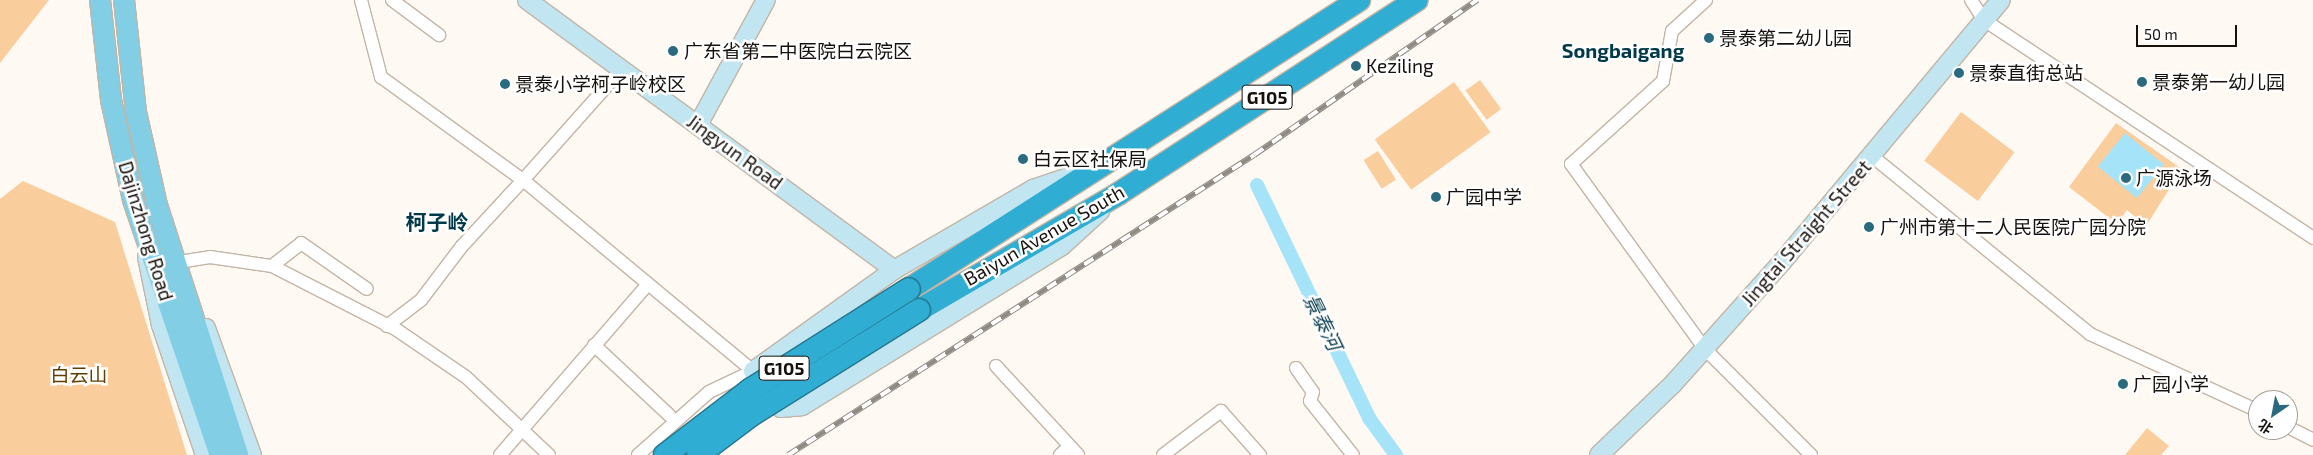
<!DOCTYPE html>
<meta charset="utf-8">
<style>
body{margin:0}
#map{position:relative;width:2313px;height:455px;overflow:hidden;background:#fff9f3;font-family:"Exo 2","Noto Sans SC",sans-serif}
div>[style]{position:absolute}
.green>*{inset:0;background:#facd9d;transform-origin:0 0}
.water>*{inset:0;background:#a5e3f9;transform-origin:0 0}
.canal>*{height:14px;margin:-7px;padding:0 7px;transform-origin:7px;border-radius:7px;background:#a5e3f9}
.roads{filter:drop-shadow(1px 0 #c3b5a6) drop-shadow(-1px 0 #c3b5a6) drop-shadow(0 1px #c3b5a6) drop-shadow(0 -1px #c3b5a6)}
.street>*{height:12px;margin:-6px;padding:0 6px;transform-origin:6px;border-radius:6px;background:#fff}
.secondary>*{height:18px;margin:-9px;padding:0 9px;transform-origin:9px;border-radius:9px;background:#c1e6f2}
.primary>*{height:20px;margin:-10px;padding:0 10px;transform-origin:10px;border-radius:10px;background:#82cee5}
.highway>*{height:22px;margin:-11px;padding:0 11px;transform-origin:11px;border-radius:11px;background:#2fadd3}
.rail>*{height:5.5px;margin-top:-2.75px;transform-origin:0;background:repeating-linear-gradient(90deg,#fff 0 11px,#8f8a84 0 22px);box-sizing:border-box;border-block:1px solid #8f8a84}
.bridges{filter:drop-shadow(1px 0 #26768d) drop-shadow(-1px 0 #26768d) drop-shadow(0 1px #26768d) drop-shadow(0 -1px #26768d)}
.highway-bridge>*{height:22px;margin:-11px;padding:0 11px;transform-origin:11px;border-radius:11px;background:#2fadd3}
.dots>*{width:14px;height:14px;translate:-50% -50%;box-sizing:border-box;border:2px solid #fff;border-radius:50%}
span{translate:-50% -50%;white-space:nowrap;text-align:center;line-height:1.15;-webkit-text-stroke:5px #fff;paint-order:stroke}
.shield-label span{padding:1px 4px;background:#fff;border:1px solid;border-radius:4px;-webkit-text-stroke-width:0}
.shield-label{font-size:18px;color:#16110c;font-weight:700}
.poi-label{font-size:19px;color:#16110c}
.left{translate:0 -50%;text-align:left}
.street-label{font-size:19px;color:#16110c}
.park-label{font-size:19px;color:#643c00}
.neighbourhood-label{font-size:20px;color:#003949;font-weight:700}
.water-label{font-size:20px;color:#0a3f4e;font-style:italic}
.quarter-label{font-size:21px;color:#003949;font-weight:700}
.north{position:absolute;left:2248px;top:390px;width:50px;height:50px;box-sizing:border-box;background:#fff;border:1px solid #a2a09e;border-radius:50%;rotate:213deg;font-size:14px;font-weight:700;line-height:20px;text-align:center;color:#16110c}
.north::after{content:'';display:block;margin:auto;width:18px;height:22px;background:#2a6a7f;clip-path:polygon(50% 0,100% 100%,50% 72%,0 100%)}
.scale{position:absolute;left:2136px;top:25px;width:101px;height:22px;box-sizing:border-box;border:2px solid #16110c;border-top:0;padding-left:6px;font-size:15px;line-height:18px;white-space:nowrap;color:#16110c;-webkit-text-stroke:4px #fff;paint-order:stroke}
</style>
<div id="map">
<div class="green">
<i style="clip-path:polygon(0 0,49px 0,0 63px)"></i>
<i style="left:1480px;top:80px;width:36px;height:18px;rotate:54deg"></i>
<i style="left:1454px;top:82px;width:62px;height:98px;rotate:54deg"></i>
<i style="left:1961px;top:112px;width:67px;height:61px;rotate:37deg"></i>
<i style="clip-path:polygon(2116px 123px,2182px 169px,2146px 226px,2127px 210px,2117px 224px,2069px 187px)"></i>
<i style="left:1378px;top:151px;width:34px;height:17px;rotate:58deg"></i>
<i style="clip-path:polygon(23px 181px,115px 222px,187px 455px,0 455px,0 199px)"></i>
<i style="clip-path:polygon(2147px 428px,2169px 446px,2161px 455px,2125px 455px)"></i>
</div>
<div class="water">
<i style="left:2125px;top:133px;width:50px;height:43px;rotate:39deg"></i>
</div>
<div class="canal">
<i style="left:1257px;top:185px;width:259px;rotate:64.3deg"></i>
<i style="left:1369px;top:418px;width:46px;rotate:53.9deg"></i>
</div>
<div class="roads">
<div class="street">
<i style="left:361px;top:0;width:80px;rotate:75.4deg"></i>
<i style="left:381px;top:77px;width:175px;rotate:36deg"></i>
<i style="left:523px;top:180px;width:90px;rotate:132.7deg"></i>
<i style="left:462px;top:246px;width:68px;rotate:127.2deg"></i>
<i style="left:421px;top:300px;width:43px;rotate:142.6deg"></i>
<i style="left:392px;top:0;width:59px;rotate:36.7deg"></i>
<i style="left:1706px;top:0;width:46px;rotate:137.6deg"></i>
<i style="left:1672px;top:31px;width:51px;rotate:100.2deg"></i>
<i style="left:1663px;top:81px;width:124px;rotate:137.9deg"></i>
<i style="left:1571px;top:164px;width:228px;rotate:54.1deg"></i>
<i style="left:1705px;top:349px;width:150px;rotate:45deg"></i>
<i style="left:1971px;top:0;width:24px;rotate:57deg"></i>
<i style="left:1984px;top:20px;width:395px;rotate:33.5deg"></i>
<i style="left:622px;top:69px;width:149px;rotate:131.7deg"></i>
<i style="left:523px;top:180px;width:299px;rotate:39.7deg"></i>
<i style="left:1872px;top:156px;width:281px;rotate:39.2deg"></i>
<i style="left:2090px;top:334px;width:185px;rotate:24.6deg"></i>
<i style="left:179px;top:262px;width:31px;rotate:-9deg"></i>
<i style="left:210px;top:257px;width:63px;rotate:8.3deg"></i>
<i style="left:272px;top:266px;width:140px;rotate:27.1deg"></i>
<i style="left:397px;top:330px;width:83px;rotate:34.3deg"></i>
<i style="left:466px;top:377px;width:114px;rotate:43.2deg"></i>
<i style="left:272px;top:266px;width:37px;rotate:-38deg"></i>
<i style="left:301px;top:243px;width:80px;rotate:34.9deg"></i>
<i style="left:594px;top:345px;width:103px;rotate:43deg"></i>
<i style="left:996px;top:366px;width:121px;rotate:47.3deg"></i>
<i style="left:1296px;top:368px;width:29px;rotate:55deg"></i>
<i style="left:1313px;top:392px;width:9px;rotate:108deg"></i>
<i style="left:1310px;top:401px;width:69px;rotate:51.5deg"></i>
<i style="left:2288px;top:427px;width:28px;rotate:27deg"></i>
<i style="left:500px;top:455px;width:226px;rotate:-49.1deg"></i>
<i style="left:638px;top:455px;width:95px;rotate:-41.6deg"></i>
<i style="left:709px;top:392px;width:49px;rotate:-25.5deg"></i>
<i style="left:1060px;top:455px;width:13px;rotate:-42deg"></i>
<i style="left:1163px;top:455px;width:73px;rotate:-37.2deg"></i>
<i style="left:1221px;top:411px;width:59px;rotate:48.4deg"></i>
</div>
<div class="secondary">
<i style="left:527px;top:0;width:456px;rotate:36.3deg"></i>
<i style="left:698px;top:125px;width:142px;rotate:-61.5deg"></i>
<i style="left:1083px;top:172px;width:53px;rotate:161.2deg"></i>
<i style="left:1033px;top:189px;width:161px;rotate:149.8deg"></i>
<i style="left:894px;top:270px;width:173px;rotate:144.4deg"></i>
<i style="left:753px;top:371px;width:9px;rotate:72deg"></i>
<i style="left:756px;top:380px;width:24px;rotate:57deg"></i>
<i style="left:769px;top:400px;width:14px;rotate:34deg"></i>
<i style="left:781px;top:408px;width:21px;rotate:-5deg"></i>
<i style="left:802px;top:406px;width:305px;rotate:-31.6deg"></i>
<i style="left:1062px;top:246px;width:52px;rotate:-42.6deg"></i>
<i style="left:147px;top:257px;width:69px;rotate:78.4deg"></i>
<i style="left:161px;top:325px;width:137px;rotate:71.3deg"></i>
<i style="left:206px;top:328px;width:135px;rotate:70.1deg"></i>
<i style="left:1599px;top:455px;width:101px;rotate:-43.8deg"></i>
<i style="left:1672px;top:385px;width:165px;rotate:-48.2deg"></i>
<i style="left:1782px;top:262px;width:341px;rotate:-50.1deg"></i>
</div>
<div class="primary">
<i style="left:100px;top:0;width:101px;rotate:83.7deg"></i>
<i style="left:111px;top:100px;width:102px;rotate:77.6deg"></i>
<i style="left:133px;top:200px;width:269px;rotate:71.2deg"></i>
<i style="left:124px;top:0;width:113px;rotate:83.9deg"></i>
<i style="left:136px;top:112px;width:95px;rotate:77.3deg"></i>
<i style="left:157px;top:205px;width:263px;rotate:72deg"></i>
</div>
<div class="highway">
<i style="left:909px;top:289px;width:535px;rotate:-32.71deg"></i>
<i style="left:919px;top:310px;width:230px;rotate:-30.2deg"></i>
<i style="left:1118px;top:194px;width:356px;rotate:-33deg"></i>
</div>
</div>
<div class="rail">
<i style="left:788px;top:455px;width:554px;rotate:-32.77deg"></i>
<i style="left:1254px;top:155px;width:272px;rotate:-34.8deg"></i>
</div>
<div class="bridges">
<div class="highway-bridge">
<i style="left:665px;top:455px;width:107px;rotate:-37.4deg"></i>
<i style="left:750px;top:390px;width:188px;rotate:-32.4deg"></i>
<i style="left:698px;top:455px;width:66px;rotate:-37deg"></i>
<i style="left:751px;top:415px;width:198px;rotate:-32deg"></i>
</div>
</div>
<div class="dots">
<i style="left:1709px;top:38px;background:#2a6a7f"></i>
<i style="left:673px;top:51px;background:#2a6a7f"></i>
<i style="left:1356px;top:66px;background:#2a6a7f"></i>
<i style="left:1959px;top:73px;background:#2a6a7f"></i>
<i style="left:2142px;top:82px;background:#2a6a7f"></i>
<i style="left:505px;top:84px;background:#2a6a7f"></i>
<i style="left:1023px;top:159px;background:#2a6a7f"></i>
<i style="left:2126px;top:178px;background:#2a6a7f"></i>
<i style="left:1436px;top:197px;background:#2a6a7f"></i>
<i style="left:1869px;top:227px;background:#2a6a7f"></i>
<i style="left:2123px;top:384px;background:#2a6a7f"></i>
</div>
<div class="shield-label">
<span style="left:1267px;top:97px">G105</span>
<span style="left:784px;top:368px">G105</span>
</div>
<div class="poi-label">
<span class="left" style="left:1719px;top:38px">景泰第二幼儿园</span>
<span class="left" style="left:684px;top:51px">广东省第二中医院白云院区</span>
<span class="left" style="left:1366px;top:66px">Keziling</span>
<span class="left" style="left:1969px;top:73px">景泰直街总站</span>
<span class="left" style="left:2152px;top:82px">景泰第一幼儿园</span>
<span class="left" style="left:515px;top:84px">景泰小学柯子岭校区</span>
<span class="left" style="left:1033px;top:159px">白云区社保局</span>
<span class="left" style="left:2136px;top:178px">广源泳场</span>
<span class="left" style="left:1446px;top:197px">广园中学</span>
<span class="left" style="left:1880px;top:227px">广州市第十二人民医院广园分院</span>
<span class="left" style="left:2133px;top:384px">广园小学</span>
</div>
<div class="street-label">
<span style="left:735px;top:152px;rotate:36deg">Jingyun Road</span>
<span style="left:146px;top:231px;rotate:73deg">Dajinzhong Road</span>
<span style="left:1806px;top:233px;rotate:-49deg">Jingtai Straight Street</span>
<span style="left:1044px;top:235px;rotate:-30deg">Baiyun Avenue South</span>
</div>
<div class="park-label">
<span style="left:79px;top:375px">白云山</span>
</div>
<div class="neighbourhood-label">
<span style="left:1623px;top:50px">Songbaigang</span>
</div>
<div class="water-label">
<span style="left:1323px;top:322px;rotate:64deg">景泰河</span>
</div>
<div class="quarter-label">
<span style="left:437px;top:222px">柯子岭</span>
</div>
<div class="north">北</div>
<div class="scale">50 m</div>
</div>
